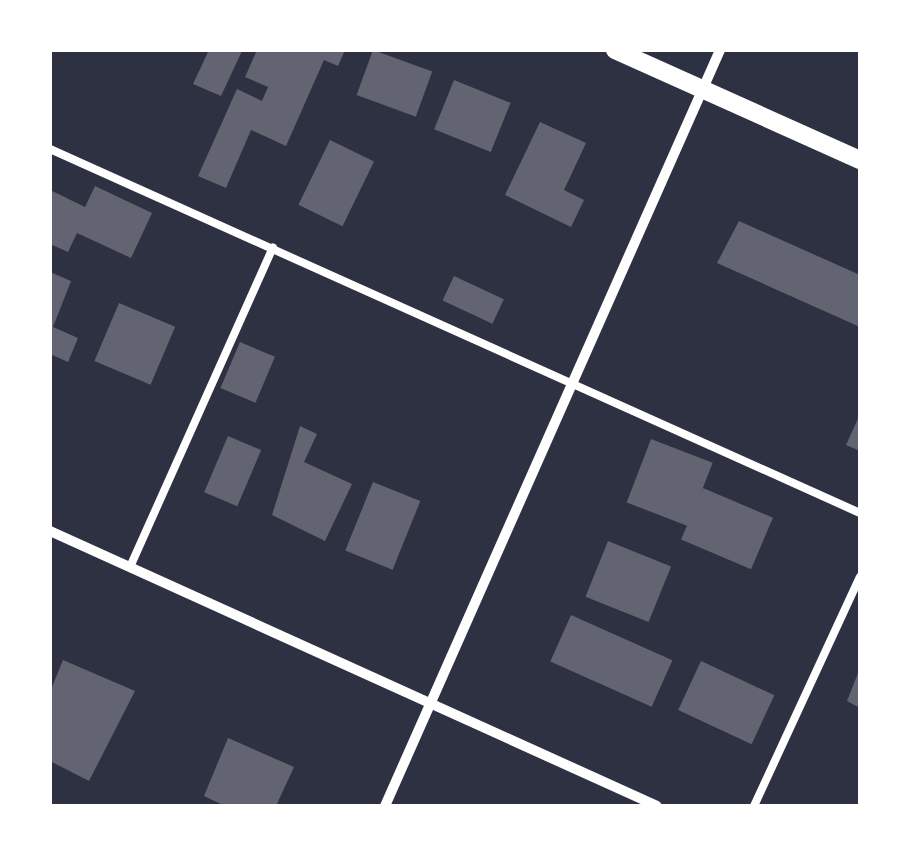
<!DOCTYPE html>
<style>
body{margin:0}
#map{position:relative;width:910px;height:856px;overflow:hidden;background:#2d3142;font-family:"Asap Condensed",sans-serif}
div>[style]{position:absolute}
.building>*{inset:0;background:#626471;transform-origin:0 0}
.service>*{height:8px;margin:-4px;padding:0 4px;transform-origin:4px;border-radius:4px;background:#fff}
.minor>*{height:10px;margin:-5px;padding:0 5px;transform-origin:5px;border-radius:5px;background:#fff}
.tertiary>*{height:18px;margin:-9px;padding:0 9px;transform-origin:9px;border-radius:9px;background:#fff}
span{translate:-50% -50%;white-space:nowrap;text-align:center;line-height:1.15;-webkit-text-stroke:8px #fff;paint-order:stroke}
.frame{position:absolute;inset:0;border:52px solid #fff;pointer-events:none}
</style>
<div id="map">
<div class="building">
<i style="clip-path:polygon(209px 50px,242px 51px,221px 96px,193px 84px)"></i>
<i style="clip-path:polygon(257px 50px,345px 50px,338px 66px,324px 60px,286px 146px,251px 130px,226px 188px,198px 176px,237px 89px,262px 101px,268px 87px,245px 77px)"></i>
<i style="left:373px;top:50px;width:63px;height:48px;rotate:20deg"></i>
<i style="left:454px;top:80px;width:61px;height:53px;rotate:22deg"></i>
<i style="clip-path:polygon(540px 122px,586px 143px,564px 190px,584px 200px,571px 227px,505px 195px)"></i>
<i style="left:330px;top:140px;width:49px;height:72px;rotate:26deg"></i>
<i style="clip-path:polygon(95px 186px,152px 213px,131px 258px,77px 233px,68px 252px,50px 244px,50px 190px,85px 207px)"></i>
<i style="clip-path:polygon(739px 221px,860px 275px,860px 327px,717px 263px)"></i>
<i style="clip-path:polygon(50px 272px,71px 281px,53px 327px,78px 338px,68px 362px,50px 354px)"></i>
<i style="left:454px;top:276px;width:55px;height:27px;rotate:25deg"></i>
<i style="left:119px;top:303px;width:61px;height:63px;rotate:23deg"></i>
<i style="left:240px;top:342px;width:38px;height:50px;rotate:23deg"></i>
<i style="clip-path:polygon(860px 414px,860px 451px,846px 445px)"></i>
<i style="clip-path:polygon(300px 426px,317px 434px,304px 462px,352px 484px,325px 541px,272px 515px)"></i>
<i style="left:228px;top:436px;width:36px;height:61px;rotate:23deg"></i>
<i style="left:651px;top:439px;width:66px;height:68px;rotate:21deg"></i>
<i style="left:373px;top:482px;width:51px;height:74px;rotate:22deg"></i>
<i style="left:703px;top:488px;width:76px;height:56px;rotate:23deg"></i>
<i style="left:608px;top:541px;width:68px;height:60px;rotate:22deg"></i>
<i style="left:571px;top:615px;width:111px;height:51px;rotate:24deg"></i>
<i style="clip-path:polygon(63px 660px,135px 691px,89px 781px,50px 761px,50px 692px)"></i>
<i style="left:701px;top:661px;width:81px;height:54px;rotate:25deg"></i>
<i style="clip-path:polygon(860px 668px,860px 708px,847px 701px)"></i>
<i style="clip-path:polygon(228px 738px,294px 767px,276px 806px,225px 806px,204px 796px)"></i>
</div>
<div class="service">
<i style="left:50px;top:149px;width:888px;rotate:24.2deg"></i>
<i style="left:130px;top:567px;width:350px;rotate:-65.9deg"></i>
<i style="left:754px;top:806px;width:252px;rotate:-65.2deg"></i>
</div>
<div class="minor">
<i style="left:50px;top:531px;width:666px;rotate:24.37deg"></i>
<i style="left:385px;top:806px;width:827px;rotate:-66.1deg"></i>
</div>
<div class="tertiary">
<i style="left:615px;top:50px;width:269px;rotate:24.2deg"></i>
</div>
<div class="frame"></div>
</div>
